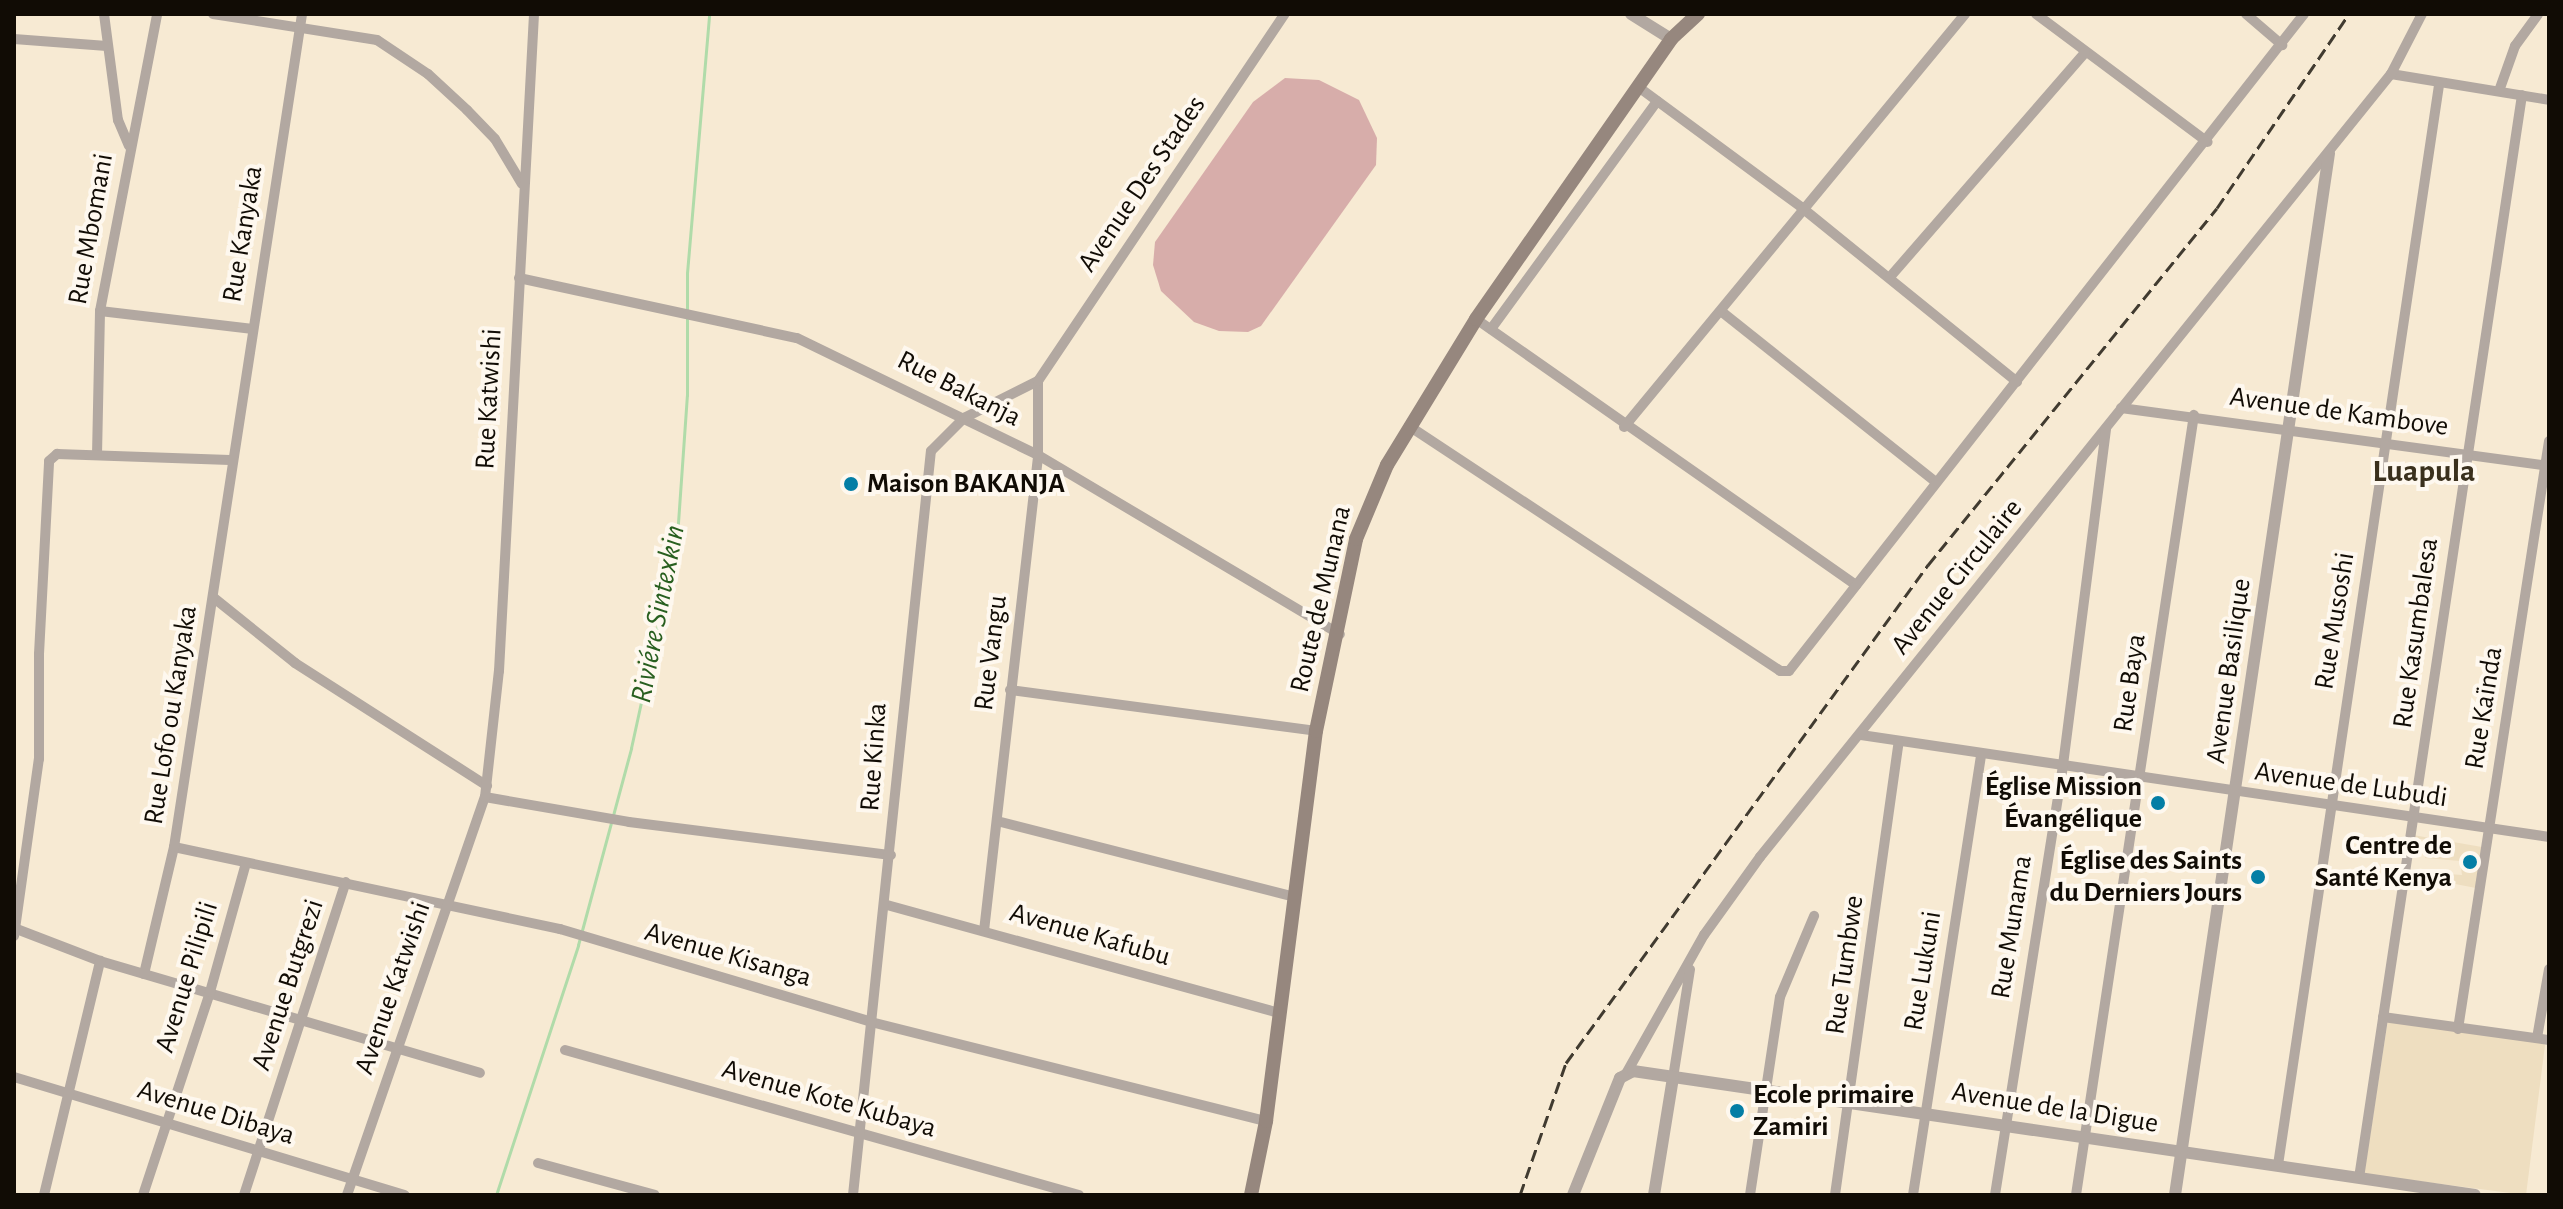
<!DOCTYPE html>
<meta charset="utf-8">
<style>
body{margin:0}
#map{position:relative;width:2563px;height:1209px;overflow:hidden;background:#f7ead3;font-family:"Alegreya Sans",sans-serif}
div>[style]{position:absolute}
.built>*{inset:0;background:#eedec0}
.green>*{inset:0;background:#d7adaa}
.stream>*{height:3px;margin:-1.5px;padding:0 1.5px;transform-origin:1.5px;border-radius:1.5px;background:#b0dba9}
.minor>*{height:10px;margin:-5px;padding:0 5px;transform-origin:5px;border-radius:5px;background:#b2a8a1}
.tertiary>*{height:12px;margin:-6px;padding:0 6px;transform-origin:6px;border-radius:6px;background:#b2a8a1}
.secondary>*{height:14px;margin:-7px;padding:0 7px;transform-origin:7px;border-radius:7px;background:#96877e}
.rail>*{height:3px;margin-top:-1.5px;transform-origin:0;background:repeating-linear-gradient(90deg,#413b30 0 12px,transparent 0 18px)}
.dots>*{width:22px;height:22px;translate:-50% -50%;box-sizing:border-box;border:4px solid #fef8ef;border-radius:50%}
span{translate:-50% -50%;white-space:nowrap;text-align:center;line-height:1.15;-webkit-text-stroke:8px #fef8ef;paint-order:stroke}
.street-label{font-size:28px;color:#110c05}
.poi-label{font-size:28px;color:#110c05;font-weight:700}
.left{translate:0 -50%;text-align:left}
.right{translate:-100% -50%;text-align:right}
.water-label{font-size:30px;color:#285f1f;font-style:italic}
.quarter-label{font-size:32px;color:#3a301d;font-weight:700}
.frame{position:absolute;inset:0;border:16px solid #110c05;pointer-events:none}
</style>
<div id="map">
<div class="built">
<i style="clip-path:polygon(evenodd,2413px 835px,2482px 847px,2476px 888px,2408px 875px,2413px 835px,2414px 838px,2428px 840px,2425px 858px,2460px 861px,2462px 875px,2409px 871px,2414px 838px)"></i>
<i style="clip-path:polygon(2388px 1020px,2537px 1038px,2545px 1045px,2526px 1195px,2364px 1174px)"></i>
</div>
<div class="green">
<i style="clip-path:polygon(1285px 78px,1319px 80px,1359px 100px,1377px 138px,1376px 165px,1261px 326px,1248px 332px,1219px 331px,1194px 322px,1161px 291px,1153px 265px,1155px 242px,1253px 102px)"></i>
</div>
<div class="stream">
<i style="left:496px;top:1195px;width:263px;rotate:-71.8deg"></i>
<i style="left:578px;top:945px;width:204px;rotate:-74.9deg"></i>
<i style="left:631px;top:748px;width:216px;rotate:-77.7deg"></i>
<i style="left:677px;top:537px;width:142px;rotate:-86deg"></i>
<i style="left:687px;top:395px;width:122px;rotate:-90deg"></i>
<i style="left:687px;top:273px;width:260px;rotate:-85.1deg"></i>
</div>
<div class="minor">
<i style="left:104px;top:14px;width:107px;rotate:82.5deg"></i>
<i style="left:118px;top:120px;width:28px;rotate:67deg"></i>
<i style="left:213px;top:14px;width:166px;rotate:9deg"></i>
<i style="left:377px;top:40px;width:61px;rotate:33.7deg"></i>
<i style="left:428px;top:74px;width:53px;rotate:42.7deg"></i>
<i style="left:467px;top:110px;width:40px;rotate:46deg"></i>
<i style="left:495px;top:139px;width:52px;rotate:59deg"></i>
<i style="left:2036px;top:14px;width:214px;rotate:36.7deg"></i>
<i style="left:2246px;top:14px;width:48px;rotate:40.7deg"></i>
<i style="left:14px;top:39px;width:93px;rotate:4.3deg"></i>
<i style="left:2391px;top:74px;width:160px;rotate:9.3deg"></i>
<i style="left:1637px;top:86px;width:204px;rotate:36.4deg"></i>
<i style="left:1801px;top:207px;width:278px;rotate:39deg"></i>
<i style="left:2499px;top:91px;width:48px;rotate:-70.4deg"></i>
<i style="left:2515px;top:46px;width:39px;rotate:-54deg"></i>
<i style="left:1890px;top:277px;width:297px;rotate:-49deg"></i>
<i style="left:519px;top:278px;width:284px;rotate:12.2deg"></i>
<i style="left:797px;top:338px;width:268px;rotate:25.9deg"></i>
<i style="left:1038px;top:455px;width:351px;rotate:30.7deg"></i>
<i style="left:100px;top:311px;width:154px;rotate:6.7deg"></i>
<i style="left:1722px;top:312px;width:273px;rotate:38.5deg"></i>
<i style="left:1476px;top:319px;width:464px;rotate:35deg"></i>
<i style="left:1491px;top:329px;width:282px;rotate:-53.9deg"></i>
<i style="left:2121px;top:408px;width:432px;rotate:7.7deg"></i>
<i style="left:1409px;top:426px;width:445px;rotate:33.4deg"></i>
<i style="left:1780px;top:671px;width:9px"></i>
<i style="left:1789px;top:671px;width:835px;rotate:-51.91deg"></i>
<i style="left:1624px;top:427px;width:536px;rotate:-50.45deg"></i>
<i style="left:97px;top:455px;width:144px;rotate:-88.8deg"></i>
<i style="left:100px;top:311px;width:302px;rotate:-79.1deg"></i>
<i style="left:214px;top:598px;width:104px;rotate:38.7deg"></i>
<i style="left:295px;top:663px;width:228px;rotate:32.6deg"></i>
<i style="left:1010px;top:690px;width:309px;rotate:7.6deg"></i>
<i style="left:1861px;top:735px;width:696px;rotate:8.43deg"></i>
<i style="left:485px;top:797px;width:146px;rotate:9.8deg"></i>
<i style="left:629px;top:822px;width:264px;rotate:7.2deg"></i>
<i style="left:997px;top:821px;width:308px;rotate:14.3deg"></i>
<i style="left:174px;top:847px;width:395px;rotate:12deg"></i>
<i style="left:560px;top:929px;width:325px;rotate:16.6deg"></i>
<i style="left:871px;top:1022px;width:407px;rotate:14.1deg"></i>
<i style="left:887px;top:905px;width:407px;rotate:15.4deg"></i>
<i style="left:14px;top:928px;width:92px;rotate:21deg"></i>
<i style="left:100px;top:961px;width:396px;rotate:16.4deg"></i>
<i style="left:984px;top:931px;width:479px;rotate:-83.5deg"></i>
<i style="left:1038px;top:455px;width:74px;rotate:-90deg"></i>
<i style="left:14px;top:936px;width:179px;rotate:-82deg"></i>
<i style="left:39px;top:759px;width:105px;rotate:-90deg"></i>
<i style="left:39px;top:654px;width:193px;rotate:-87deg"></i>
<i style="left:49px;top:461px;width:11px;rotate:-41deg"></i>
<i style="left:57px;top:454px;width:173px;rotate:2deg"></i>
<i style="left:144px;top:974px;width:130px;rotate:-76.7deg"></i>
<i style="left:174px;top:847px;width:843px;rotate:-81.26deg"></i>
<i style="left:2383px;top:1017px;width:168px;rotate:7.9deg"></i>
<i style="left:2458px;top:1029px;width:595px;rotate:-81.2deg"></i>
<i style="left:2537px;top:1038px;width:70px;rotate:-80.1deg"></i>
<i style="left:565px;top:1050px;width:534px;rotate:15.75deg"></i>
<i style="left:1627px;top:1072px;width:157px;rotate:-60.7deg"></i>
<i style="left:1704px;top:935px;width:96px;rotate:-54.3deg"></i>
<i style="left:1760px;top:857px;width:1006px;rotate:-51.14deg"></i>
<i style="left:2391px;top:74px;width:68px;rotate:-62.7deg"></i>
<i style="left:14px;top:1077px;width:408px;rotate:16.8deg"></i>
<i style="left:1673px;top:1078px;width:110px;rotate:-81.1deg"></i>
<i style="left:538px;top:1163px;width:121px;rotate:15.3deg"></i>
<i style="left:2278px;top:1165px;width:1092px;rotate:-81.52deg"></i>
<i style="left:2359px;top:1178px;width:1095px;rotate:-81.44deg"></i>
<i style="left:44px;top:1195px;width:241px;rotate:-76.5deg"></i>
<i style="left:143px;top:1195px;width:214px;rotate:-71.7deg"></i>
<i style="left:210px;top:992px;width:134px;rotate:-74.4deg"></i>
<i style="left:244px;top:1195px;width:329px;rotate:-72deg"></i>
<i style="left:347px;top:1195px;width:421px;rotate:-70.9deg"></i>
<i style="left:485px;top:797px;width:127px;rotate:-83.7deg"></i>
<i style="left:499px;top:671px;width:658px;rotate:-86.95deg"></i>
<i style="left:853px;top:1195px;width:748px;rotate:-84.02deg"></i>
<i style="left:931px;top:451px;width:47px;rotate:-45deg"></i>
<i style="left:964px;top:418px;width:83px;rotate:-26.6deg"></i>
<i style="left:1038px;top:381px;width:442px;rotate:-56.1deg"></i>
<i style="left:1750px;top:1195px;width:200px;rotate:-81.4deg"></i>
<i style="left:1780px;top:997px;width:88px;rotate:-67.2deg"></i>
<i style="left:1835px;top:1195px;width:458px;rotate:-82deg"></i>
<i style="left:1913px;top:1195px;width:446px;rotate:-81.2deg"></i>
<i style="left:1995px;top:1195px;width:435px;rotate:-81deg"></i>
<i style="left:2063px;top:765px;width:339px;rotate:-82.7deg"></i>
<i style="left:2076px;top:1195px;width:789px;rotate:-81.4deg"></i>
</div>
<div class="tertiary">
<i style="left:1631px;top:14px;width:47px;rotate:32deg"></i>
<i style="left:1573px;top:1195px;width:126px;rotate:-68.1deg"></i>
<i style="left:1620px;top:1078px;width:15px;rotate:-28deg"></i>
<i style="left:1633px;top:1071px;width:851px;rotate:8.38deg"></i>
<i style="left:1654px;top:1195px;width:119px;rotate:-80.8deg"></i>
<i style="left:2175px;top:1195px;width:1053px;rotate:-81.59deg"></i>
</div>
<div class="secondary">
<i style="left:1251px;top:1195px;width:76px;rotate:-78.5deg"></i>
<i style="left:1266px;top:1121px;width:393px;rotate:-82.7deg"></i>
<i style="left:1316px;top:731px;width:196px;rotate:-78.2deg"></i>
<i style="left:1356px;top:539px;width:80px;rotate:-67.3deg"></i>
<i style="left:1387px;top:465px;width:171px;rotate:-58.6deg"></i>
<i style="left:1476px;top:319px;width:341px;rotate:-55.1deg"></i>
<i style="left:1671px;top:39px;width:37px;rotate:-43deg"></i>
</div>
<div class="rail">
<i style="left:1520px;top:1195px;width:140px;rotate:-70.8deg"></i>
<i style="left:1566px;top:1063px;width:616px;rotate:-53.99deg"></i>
<i style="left:1928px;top:565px;width:459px;rotate:-51deg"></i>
<i style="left:2217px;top:208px;width:235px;rotate:-55.8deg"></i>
</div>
<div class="dots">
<i style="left:851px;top:484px;background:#047ea5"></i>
<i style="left:2158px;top:803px;background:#047ea5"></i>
<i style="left:2470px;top:862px;background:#047ea5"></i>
<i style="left:2258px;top:877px;background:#047ea5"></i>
<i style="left:1737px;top:1111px;background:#047ea5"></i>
</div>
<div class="street-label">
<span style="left:1142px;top:184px;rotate:-56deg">Avenue Des Stades</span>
<span style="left:91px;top:229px;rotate:-80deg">Rue Mbomani</span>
<span style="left:243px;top:234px;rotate:-81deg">Rue Kanyaka</span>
<span style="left:959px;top:389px;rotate:27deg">Rue Bakanja</span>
<span style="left:489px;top:399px;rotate:-87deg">Rue Katwishi</span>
<span style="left:2339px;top:412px;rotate:8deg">Avenue de Kambove</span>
<span style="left:1957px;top:577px;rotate:-51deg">Avenue Circulaire</span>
<span style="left:1321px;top:599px;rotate:-77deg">Route de Munana</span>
<span style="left:2335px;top:621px;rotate:-81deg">Rue Musoshi</span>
<span style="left:2416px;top:633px;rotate:-82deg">Rue Kasumbalesa</span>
<span style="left:991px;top:653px;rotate:-83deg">Rue Vangu</span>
<span style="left:2229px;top:671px;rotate:-82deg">Avenue Basilique</span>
<span style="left:2130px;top:683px;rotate:-82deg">Rue Baya</span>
<span style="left:2484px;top:708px;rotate:-81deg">Rue Kaïnda</span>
<span style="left:171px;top:715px;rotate:-81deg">Rue Lofo ou Kanyaka</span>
<span style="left:874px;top:757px;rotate:-86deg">Rue Kinka</span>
<span style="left:2351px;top:785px;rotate:8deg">Avenue de Lubudi</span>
<span style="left:2012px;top:927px;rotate:-81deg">Rue Munama</span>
<span style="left:1090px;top:935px;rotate:16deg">Avenue Kafubu</span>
<span style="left:728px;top:955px;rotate:16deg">Avenue Kisanga</span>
<span style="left:1845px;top:965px;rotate:-82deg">Rue Tumbwe</span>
<span style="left:1923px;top:971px;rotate:-81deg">Rue Lukuni</span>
<span style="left:187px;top:977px;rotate:-73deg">Avenue Pilipili</span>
<span style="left:288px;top:985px;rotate:-72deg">Avenue Butgrezi</span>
<span style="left:393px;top:988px;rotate:-71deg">Avenue Katwishi</span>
<span style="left:829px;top:1099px;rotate:16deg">Avenue Kote Kubaya</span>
<span style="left:2055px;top:1108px;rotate:9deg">Avenue de la Digue</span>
<span style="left:216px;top:1113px;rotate:17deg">Avenue Dibaya</span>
</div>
<div class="poi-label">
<span class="left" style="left:867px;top:484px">Maison BAKANJA</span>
<span class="right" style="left:2142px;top:803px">Église Mission<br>Évangélique</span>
<span class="right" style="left:2452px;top:862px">Centre de<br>Santé Kenya</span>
<span class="right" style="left:2242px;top:877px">Église des Saints<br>du Derniers Jours</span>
<span class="left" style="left:1753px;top:1111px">Ecole primaire<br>Zamiri</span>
</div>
<div class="water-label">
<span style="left:658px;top:614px;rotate:-79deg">Riviére Sintexkin</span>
</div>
<div class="quarter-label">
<span style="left:2424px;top:471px">Luapula</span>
</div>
<div class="frame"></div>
</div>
